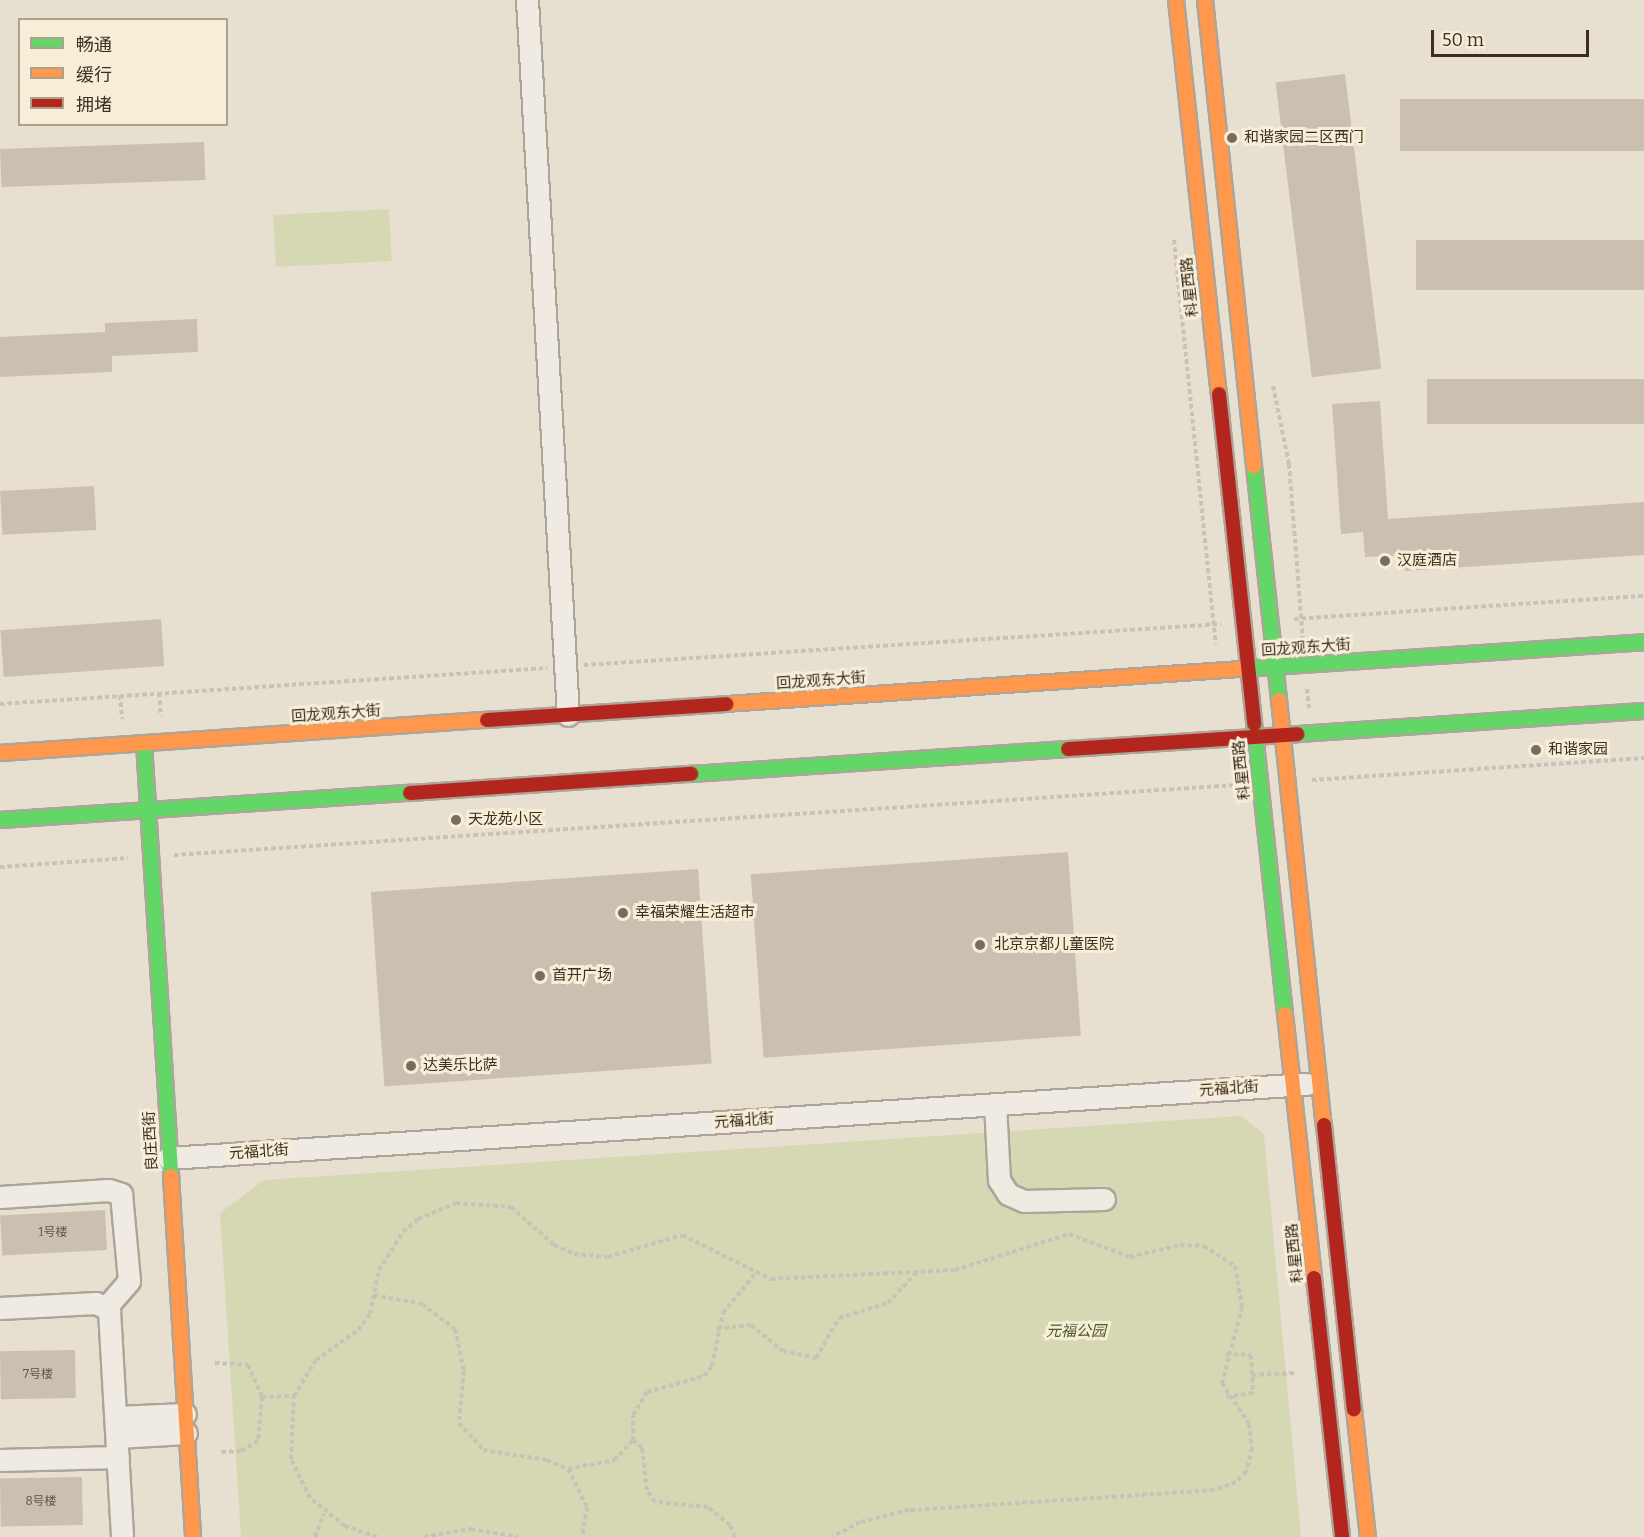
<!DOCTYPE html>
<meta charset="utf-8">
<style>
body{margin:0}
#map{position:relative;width:1644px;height:1537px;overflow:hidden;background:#e7e0d1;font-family:Bitter,"Noto Sans SC",serif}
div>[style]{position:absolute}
.green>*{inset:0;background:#d6d7b3;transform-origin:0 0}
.building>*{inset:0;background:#cbbfb2;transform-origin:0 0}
.path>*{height:4px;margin-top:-2px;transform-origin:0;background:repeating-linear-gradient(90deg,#c8c2b9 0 4.5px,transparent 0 7.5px)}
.roads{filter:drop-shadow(2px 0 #ada599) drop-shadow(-2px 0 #ada599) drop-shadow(0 2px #ada599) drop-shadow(0 -2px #ada599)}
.street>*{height:21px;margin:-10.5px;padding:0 10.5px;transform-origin:10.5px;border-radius:10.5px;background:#efebe3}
.fast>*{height:14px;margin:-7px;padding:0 7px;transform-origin:7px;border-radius:7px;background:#63d668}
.slow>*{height:14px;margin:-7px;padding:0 7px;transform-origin:7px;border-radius:7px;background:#ff974d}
.jam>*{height:14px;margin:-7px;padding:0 7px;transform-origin:7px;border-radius:7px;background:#b3261e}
.dots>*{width:16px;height:16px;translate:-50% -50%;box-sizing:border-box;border:3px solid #f7eed8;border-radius:50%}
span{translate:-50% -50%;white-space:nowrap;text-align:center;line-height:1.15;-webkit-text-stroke:6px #f7eed8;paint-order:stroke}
.number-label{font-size:12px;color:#605244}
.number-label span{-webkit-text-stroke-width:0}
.poi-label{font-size:15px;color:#3d2e20}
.left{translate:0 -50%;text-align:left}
.street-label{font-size:15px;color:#3d2e20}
.park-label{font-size:15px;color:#4d5a26;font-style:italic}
.legend{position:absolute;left:18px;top:18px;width:210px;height:108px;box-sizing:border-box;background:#f7eed8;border:2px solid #ada18e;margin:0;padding:8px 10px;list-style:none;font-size:18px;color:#3d2e20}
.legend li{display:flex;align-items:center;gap:12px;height:30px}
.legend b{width:30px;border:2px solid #ada18e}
.scale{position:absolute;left:1431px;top:30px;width:158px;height:27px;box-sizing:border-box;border:3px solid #3d2e20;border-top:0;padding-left:8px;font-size:18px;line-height:21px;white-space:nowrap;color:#3d2e20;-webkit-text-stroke:4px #f7eed8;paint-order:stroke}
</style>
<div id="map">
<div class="green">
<i style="left:389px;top:209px;width:52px;height:116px;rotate:87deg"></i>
<i style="clip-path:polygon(1241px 1116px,1264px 1134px,1301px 1537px,241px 1537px,220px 1213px,264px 1180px)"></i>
</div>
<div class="building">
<i style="left:1345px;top:74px;width:297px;height:70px;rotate:83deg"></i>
<i style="left:1644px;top:99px;width:52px;height:244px;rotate:90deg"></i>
<i style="left:204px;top:142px;width:38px;height:204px;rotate:88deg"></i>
<i style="left:1644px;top:240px;width:50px;height:228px;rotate:90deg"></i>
<i style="clip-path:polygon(197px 319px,198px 352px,112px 356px,112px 372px,0 377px,0 337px,105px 332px,105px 323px)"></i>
<i style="left:1644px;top:379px;width:45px;height:217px;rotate:90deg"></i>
<i style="clip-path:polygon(1380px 401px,1388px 519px,1644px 502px,1644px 555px,1405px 571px,1404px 555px,1365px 557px,1363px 532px,1341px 534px,1332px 404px)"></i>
<i style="left:94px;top:486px;width:44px;height:94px;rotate:87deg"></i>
<i style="left:161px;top:619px;width:47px;height:161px;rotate:86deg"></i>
<i style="left:1068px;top:852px;width:184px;height:318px;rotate:86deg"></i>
<i style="left:698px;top:869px;width:195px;height:328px;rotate:86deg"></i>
<i style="left:105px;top:1210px;width:40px;height:105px;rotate:87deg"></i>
<i style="left:75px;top:1350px;width:48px;height:75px;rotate:89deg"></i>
<i style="left:82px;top:1477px;width:48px;height:82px;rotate:89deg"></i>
</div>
<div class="path">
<i style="left:1174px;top:240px;width:406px;rotate:84.1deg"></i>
<i style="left:1273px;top:386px;width:80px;rotate:78.4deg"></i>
<i style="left:1289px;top:464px;width:177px;rotate:85.5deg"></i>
<i style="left:1294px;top:619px;width:351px;rotate:-3.8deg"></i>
<i style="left:584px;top:665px;width:638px;rotate:-3.68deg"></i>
<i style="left:1307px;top:689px;width:20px;rotate:84deg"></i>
<i style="left:159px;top:693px;width:23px;rotate:85deg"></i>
<i style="left:120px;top:695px;width:24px;rotate:85deg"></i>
<i style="left:0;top:704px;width:548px;rotate:-3.77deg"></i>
<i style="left:1312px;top:780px;width:333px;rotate:-3.8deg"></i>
<i style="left:174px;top:855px;width:1064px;rotate:-3.77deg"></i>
<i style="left:0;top:867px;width:128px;rotate:-4deg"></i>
<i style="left:374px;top:1295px;width:49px;rotate:10.6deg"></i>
<i style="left:422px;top:1304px;width:41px;rotate:37.1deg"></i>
<i style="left:455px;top:1329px;width:43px;rotate:77.9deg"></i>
<i style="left:464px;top:1371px;width:52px;rotate:95.5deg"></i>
<i style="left:459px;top:1423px;width:36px;rotate:48deg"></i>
<i style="left:483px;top:1450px;width:65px;rotate:8.9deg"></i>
<i style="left:547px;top:1460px;width:23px;rotate:23deg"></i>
<i style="left:568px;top:1469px;width:42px;rotate:63.4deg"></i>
<i style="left:587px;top:1507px;width:30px;rotate:99deg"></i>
<i style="left:717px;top:1329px;width:34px;rotate:-7deg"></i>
<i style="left:751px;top:1325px;width:41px;rotate:39.1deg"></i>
<i style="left:783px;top:1351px;width:34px;rotate:12deg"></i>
<i style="left:816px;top:1358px;width:46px;rotate:-60.1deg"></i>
<i style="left:839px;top:1318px;width:51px;rotate:-17deg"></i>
<i style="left:888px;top:1303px;width:42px;rotate:-46.9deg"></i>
<i style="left:1226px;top:1354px;width:25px;rotate:2deg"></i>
<i style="left:1251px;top:1355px;width:38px;rotate:87deg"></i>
<i style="left:1253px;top:1393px;width:27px;rotate:172deg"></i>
<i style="left:215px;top:1363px;width:33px;rotate:3deg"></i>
<i style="left:248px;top:1365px;width:35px;rotate:66deg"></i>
<i style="left:262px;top:1397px;width:44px;rotate:95.2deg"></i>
<i style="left:258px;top:1441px;width:20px;rotate:150deg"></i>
<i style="left:241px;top:1451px;width:21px;rotate:177deg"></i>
<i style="left:1252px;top:1375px;width:44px;rotate:-2.6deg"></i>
<i style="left:262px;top:1397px;width:32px;rotate:-2deg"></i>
<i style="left:568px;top:1469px;width:47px;rotate:-11.1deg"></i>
<i style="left:614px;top:1460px;width:28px;rotate:-46deg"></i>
<i style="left:315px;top:1537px;width:25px;rotate:-69deg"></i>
<i style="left:377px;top:1537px;width:34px;rotate:-161deg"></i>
<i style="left:345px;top:1526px;width:45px;rotate:-141.3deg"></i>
<i style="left:310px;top:1498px;width:43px;rotate:-116deg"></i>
<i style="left:291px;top:1459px;width:63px;rotate:-87.3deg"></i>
<i style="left:294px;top:1396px;width:42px;rotate:-58.6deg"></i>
<i style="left:316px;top:1360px;width:52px;rotate:-35.5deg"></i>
<i style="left:358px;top:1330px;width:20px;rotate:-53deg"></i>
<i style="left:370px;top:1314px;width:45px;rotate:-78.4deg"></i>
<i style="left:379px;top:1270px;width:45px;rotate:-57.7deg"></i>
<i style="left:403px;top:1232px;width:20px;rotate:-41deg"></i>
<i style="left:418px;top:1219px;width:41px;rotate:-22.8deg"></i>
<i style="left:456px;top:1203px;width:55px;rotate:4.2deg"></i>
<i style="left:511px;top:1207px;width:57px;rotate:41.5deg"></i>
<i style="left:554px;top:1245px;width:22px;rotate:24deg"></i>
<i style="left:574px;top:1254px;width:34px;rotate:5deg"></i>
<i style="left:608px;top:1257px;width:77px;rotate:-16.6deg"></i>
<i style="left:682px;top:1235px;width:99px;rotate:26.3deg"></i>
<i style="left:771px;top:1279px;width:184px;rotate:-2.8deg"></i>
<i style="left:955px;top:1270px;width:120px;rotate:-17.5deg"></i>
<i style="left:1069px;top:1234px;width:65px;rotate:20.7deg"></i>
<i style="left:1130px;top:1257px;width:51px;rotate:-13.5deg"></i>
<i style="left:1180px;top:1245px;width:24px;rotate:2deg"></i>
<i style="left:1204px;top:1246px;width:37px;rotate:33deg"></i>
<i style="left:1235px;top:1266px;width:42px;rotate:80.3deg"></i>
<i style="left:1242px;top:1307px;width:79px;rotate:104.7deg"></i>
<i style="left:1222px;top:1383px;width:49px;rotate:56.6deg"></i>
<i style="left:1249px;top:1424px;width:24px;rotate:83deg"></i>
<i style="left:1252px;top:1448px;width:25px;rotate:104deg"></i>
<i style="left:1246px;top:1472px;width:14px;rotate:135deg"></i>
<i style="left:1236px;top:1482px;width:23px;rotate:160deg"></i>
<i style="left:1214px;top:1490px;width:306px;rotate:176.2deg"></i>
<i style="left:909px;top:1510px;width:50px;rotate:166.2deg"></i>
<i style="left:860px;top:1522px;width:32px;rotate:152deg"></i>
<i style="left:424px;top:1537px;width:48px;rotate:-9.7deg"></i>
<i style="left:471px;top:1529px;width:48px;rotate:9.7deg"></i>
<i style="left:735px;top:1537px;width:13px;rotate:-113deg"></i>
<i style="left:730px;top:1525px;width:28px;rotate:-141deg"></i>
<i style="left:708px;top:1507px;width:53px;rotate:-174.6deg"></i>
<i style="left:655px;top:1502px;width:14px;rotate:-124deg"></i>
<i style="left:647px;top:1490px;width:42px;rotate:-96.8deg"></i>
<i style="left:642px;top:1448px;width:12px;rotate:-138deg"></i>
<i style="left:633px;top:1440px;width:25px;rotate:-90deg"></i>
<i style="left:633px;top:1415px;width:27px;rotate:-59deg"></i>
<i style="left:647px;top:1392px;width:59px;rotate:-15.7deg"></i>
<i style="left:704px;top:1376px;width:13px;rotate:-51deg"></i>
<i style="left:712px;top:1366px;width:54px;rotate:-78.3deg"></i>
<i style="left:723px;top:1313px;width:50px;rotate:-50.6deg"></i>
</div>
<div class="roads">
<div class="street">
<i style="left:527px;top:0;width:716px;rotate:86.72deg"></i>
<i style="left:995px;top:1104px;width:76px;rotate:87deg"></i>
<i style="left:999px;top:1180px;width:17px;rotate:57deg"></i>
<i style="left:1008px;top:1194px;width:17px;rotate:24deg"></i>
<i style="left:1024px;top:1201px;width:80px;rotate:-1.4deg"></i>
<i style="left:168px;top:1158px;width:1141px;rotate:-3.72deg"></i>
<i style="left:0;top:1197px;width:109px;rotate:-3.7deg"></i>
<i style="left:109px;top:1190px;width:13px;rotate:18deg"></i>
<i style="left:121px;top:1194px;width:87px;rotate:84.7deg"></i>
<i style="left:129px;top:1281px;width:33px;rotate:131deg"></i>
<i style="left:0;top:1308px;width:96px;rotate:-3deg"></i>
<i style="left:96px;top:1303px;width:15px;rotate:28deg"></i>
<i style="left:109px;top:1310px;width:227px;rotate:86.7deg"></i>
<i style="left:116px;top:1417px;width:69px;rotate:-2.5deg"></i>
<i style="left:117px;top:1437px;width:69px;rotate:-3.3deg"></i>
<i style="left:0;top:1460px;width:118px;rotate:-1.5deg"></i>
</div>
<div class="fast">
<i style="left:1254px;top:466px;width:235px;rotate:83.9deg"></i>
<i style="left:1241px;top:669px;width:404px;rotate:-3.8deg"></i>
<i style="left:1254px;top:724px;width:292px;rotate:83.9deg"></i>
<i style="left:1298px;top:734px;width:347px;rotate:-3.8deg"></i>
<i style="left:144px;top:743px;width:434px;rotate:86.4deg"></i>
<i style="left:691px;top:774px;width:378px;rotate:-3.8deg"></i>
<i style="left:0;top:820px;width:411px;rotate:-3.8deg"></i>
</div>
<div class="slow">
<i style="left:1176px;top:0;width:396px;rotate:83.8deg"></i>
<i style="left:1205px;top:0;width:469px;rotate:84deg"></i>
<i style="left:1279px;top:700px;width:427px;rotate:84deg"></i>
<i style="left:726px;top:704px;width:516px;rotate:-3.89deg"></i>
<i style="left:0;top:753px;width:488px;rotate:-3.9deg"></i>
<i style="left:1285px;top:1014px;width:266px;rotate:83.7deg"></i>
<i style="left:171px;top:1176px;width:362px;rotate:86.5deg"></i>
<i style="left:1354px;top:1409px;width:129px;rotate:83.8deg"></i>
</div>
<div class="jam">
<i style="left:1219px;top:394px;width:332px;rotate:83.9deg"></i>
<i style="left:487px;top:720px;width:240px;rotate:-3.8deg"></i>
<i style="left:1068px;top:749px;width:230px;rotate:-3.7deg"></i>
<i style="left:410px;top:793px;width:282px;rotate:-3.9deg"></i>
<i style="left:1324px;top:1125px;width:286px;rotate:84deg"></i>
<i style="left:1314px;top:1278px;width:261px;rotate:83.8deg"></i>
</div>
</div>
<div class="dots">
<i style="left:1232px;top:138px;background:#786c5e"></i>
<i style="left:1385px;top:561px;background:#786c5e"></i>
<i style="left:1536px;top:750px;background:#786c5e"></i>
<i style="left:456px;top:820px;background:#786c5e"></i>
<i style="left:623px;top:913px;background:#786c5e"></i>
<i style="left:980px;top:945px;background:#786c5e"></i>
<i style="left:540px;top:976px;background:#786c5e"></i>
<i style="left:411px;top:1066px;background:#786c5e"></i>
</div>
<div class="number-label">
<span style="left:53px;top:1233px">1号楼</span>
<span style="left:38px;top:1375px">7号楼</span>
<span style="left:41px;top:1502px">8号楼</span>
</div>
<div class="poi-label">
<span class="left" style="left:1244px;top:138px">和谐家园二区西门</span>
<span class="left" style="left:1397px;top:561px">汉庭酒店</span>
<span class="left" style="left:1548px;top:750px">和谐家园</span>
<span class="left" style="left:468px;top:820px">天龙苑小区</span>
<span class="left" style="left:635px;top:913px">幸福荣耀生活超市</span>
<span class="left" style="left:994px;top:945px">北京京都儿童医院</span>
<span class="left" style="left:552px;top:976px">首开广场</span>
<span class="left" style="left:423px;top:1066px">达美乐比萨</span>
</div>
<div class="street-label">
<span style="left:1190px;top:287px;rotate:-96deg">科星西路</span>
<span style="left:1306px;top:648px;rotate:-4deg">回龙观东大街</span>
<span style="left:821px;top:681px;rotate:-4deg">回龙观东大街</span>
<span style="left:336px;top:714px;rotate:-4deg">回龙观东大街</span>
<span style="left:1242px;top:770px;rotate:-96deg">科星西路</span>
<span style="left:1229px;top:1089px;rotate:-4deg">元福北街</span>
<span style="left:744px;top:1121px;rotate:-4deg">元福北街</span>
<span style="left:151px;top:1141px;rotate:-93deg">良庄西街</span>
<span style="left:259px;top:1152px;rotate:-4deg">元福北街</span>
<span style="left:1295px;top:1253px;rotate:-96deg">科星西路</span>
</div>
<div class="park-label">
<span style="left:1076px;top:1332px">元福公园</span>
</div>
<ul class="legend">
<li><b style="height:8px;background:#63d668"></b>畅通</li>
<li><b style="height:8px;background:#ff974d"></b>缓行</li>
<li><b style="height:8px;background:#b3261e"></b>拥堵</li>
</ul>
<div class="scale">50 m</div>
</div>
